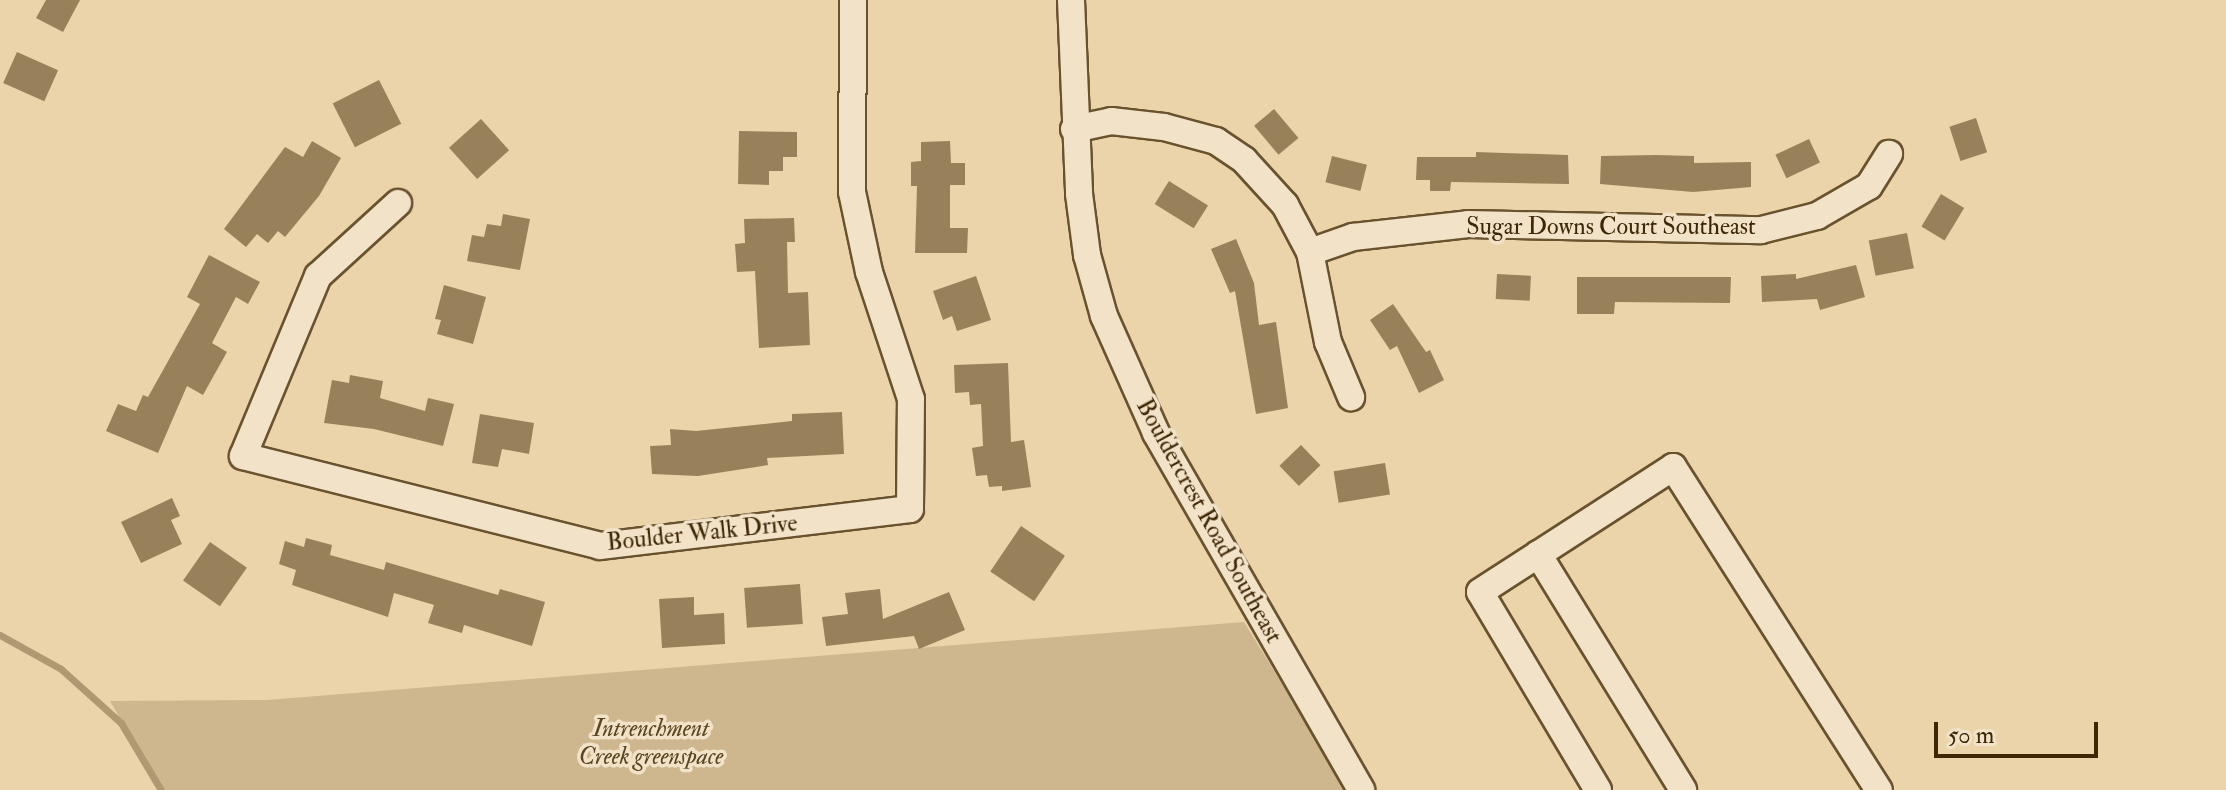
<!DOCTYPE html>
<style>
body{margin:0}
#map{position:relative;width:2226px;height:790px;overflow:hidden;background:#ebd3aa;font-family:"IM FELL Double Pica",serif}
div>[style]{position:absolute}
.green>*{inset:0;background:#ceb68e}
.stream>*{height:7px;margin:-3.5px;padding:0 3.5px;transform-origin:3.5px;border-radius:3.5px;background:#b09972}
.building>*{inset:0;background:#98805b;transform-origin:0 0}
.roads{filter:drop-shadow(2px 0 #69522e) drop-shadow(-2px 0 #69522e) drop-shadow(0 2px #69522e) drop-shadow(0 -2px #69522e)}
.minor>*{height:26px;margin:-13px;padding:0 13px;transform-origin:13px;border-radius:13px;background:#f2e2c8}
span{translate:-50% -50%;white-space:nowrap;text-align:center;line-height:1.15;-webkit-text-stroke:7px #f2e2c8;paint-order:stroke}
.street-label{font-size:24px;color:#3e2705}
.park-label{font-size:24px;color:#5b4420;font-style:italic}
.scale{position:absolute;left:1934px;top:722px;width:164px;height:36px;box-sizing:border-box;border:4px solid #3e2705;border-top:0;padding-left:10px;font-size:24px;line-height:28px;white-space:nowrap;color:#3e2705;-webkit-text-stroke:6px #f2e2c8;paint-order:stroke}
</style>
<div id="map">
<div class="green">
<i style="clip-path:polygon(1244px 622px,1348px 790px,161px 790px,110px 701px,267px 700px)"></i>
</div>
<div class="stream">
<i style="left:0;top:635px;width:70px;rotate:29.1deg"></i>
<i style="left:61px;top:669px;width:81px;rotate:42deg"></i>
<i style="left:121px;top:723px;width:78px;rotate:59.2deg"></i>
</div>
<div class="building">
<i style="clip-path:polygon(46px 0,80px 0,63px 32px,36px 18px)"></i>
<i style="left:17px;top:52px;width:45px;height:34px;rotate:24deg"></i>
<i style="left:379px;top:80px;width:49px;height:52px;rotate:63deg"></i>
<i style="left:1274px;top:109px;width:38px;height:26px;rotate:50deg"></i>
<i style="left:1976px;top:118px;width:36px;height:28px;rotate:72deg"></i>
<i style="left:481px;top:119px;width:42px;height:43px;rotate:48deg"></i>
<i style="clip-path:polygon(739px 131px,797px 132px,797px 157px,783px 157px,783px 171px,769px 171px,769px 185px,738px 184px)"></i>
<i style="left:1809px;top:139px;width:26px;height:37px;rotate:65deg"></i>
<i style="clip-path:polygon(312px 141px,341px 158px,319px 196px,285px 237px,278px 231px,268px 243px,257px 234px,246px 247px,224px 229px,285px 147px,303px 157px)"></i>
<i style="clip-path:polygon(950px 141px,951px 163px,965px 163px,965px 185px,950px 185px,950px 228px,968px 228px,967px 253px,915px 253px,917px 186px,911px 186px,911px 162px,921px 161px,921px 142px)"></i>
<i style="clip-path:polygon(1476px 152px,1568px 155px,1569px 184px,1451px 182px,1450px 191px,1430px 191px,1430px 180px,1416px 180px,1417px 157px,1476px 157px)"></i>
<i style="clip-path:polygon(1656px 155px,1694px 156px,1694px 163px,1751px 162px,1751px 187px,1693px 192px,1600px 184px,1601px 156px)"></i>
<i style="left:1332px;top:156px;width:36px;height:27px;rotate:14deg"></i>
<i style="left:1169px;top:181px;width:46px;height:27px;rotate:32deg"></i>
<i style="left:1941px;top:194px;width:27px;height:38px;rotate:31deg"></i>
<i style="clip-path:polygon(503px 214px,530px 219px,520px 270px,467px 261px,472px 235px,484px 237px,487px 224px,501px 226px)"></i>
<i style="clip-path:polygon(794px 218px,795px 242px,787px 242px,788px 293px,808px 292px,810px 345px,759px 348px,755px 271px,737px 272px,735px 244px,745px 243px,744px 219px)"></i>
<i style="left:1907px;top:233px;width:36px;height:39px;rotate:79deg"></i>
<i style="clip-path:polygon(1236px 239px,1254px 283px,1259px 325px,1276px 322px,1288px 408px,1256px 414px,1235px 291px,1230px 293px,1211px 249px)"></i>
<i style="clip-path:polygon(209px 255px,260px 282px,248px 304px,236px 297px,212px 343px,227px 352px,203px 395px,187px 386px,158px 453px,106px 431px,118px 404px,136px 411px,143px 395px,148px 397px,200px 304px,187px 297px)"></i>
<i style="clip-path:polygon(1856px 265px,1865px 297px,1820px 310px,1817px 299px,1762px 302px,1761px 276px,1796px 274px,1796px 279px)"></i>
<i style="left:1497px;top:274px;width:34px;height:25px;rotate:3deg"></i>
<i style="clip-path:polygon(976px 276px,991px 320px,957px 331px,952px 316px,943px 320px,933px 291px)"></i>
<i style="clip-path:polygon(1577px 277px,1731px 277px,1730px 303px,1615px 302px,1614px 314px,1577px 314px)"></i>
<i style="clip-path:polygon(444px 285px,486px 297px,473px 344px,437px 334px,441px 320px,435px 319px)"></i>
<i style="clip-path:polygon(1393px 304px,1426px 352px,1430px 350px,1444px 380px,1419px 393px,1397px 346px,1390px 350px,1370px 320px)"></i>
<i style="clip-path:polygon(1008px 363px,1011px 442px,1024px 440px,1031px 487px,1002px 491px,1002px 486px,989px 487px,987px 475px,976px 476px,972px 448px,983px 446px,981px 404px,970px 405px,969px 392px,955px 393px,954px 365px)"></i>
<i style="clip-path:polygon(350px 375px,383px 381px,380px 398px,425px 411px,428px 398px,454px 404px,443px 446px,374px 429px,324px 423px,332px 380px,349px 383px)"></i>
<i style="clip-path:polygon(842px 412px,844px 454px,767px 458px,768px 465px,698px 476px,652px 474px,650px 446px,671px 445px,670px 429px,696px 431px,792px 421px,792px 414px)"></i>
<i style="clip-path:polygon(480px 414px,534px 423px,529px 454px,502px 449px,498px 467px,472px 463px)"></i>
<i style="left:1301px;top:445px;width:28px;height:30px;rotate:46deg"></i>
<i style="left:1385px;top:463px;width:32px;height:52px;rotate:81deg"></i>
<i style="clip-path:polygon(172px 498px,180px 516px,171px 520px,182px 544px,141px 563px,121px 522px)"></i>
<i style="left:1021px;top:526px;width:53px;height:55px;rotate:34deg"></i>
<i style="clip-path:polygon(306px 538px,332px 545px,330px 555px,384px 570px,386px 562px,498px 595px,500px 589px,545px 602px,532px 646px,464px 625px,462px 633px,428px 623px,434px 605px,394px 593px,388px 617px,292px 585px,296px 570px,279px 564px,285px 541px,304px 547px)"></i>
<i style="left:210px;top:542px;width:45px;height:47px;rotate:35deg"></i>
<i style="left:800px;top:584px;width:40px;height:56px;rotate:86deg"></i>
<i style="clip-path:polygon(880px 589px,883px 619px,949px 592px,965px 630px,919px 649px,914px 636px,826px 646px,822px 617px,848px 614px,845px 593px)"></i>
<i style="clip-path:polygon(694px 597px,694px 615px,724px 613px,725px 644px,662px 648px,659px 599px)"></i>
</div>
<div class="roads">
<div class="minor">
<i style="left:1071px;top:0;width:194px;rotate:87.6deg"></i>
<i style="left:1079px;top:194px;width:62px;rotate:82.5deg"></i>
<i style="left:1087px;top:255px;width:63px;rotate:74.4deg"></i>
<i style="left:1104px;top:316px;width:128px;rotate:66deg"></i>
<i style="left:1156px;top:433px;width:412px;rotate:60.1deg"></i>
<i style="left:1074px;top:129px;width:38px;rotate:-12deg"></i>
<i style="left:1111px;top:121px;width:53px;rotate:6.5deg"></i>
<i style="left:1164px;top:127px;width:54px;rotate:15.1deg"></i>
<i style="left:1216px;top:141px;width:34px;rotate:34deg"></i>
<i style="left:1244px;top:160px;width:61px;rotate:47.7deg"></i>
<i style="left:1285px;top:205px;width:53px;rotate:62deg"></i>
<i style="left:1310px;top:252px;width:92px;rotate:78.7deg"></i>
<i style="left:1328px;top:342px;width:60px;rotate:67.3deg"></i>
<i style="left:398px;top:203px;width:108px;rotate:137.6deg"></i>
<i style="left:318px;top:276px;width:195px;rotate:112.6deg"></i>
<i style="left:243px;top:456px;width:368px;rotate:14.1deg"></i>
<i style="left:600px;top:546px;width:312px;rotate:-6.8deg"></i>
<i style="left:910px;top:509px;width:110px;rotate:-89.5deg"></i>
<i style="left:911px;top:399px;width:134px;rotate:-108.3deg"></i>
<i style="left:869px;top:272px;width:82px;rotate:-102deg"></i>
<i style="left:852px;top:192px;width:192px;rotate:-89.7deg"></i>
<i style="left:1310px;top:252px;width:46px;rotate:-19.2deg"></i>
<i style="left:1353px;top:237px;width:116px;rotate:-6.4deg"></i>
<i style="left:1468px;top:224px;width:293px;rotate:1.2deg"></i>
<i style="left:1761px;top:230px;width:58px;rotate:-14deg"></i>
<i style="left:1817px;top:216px;width:60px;rotate:-30deg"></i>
<i style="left:1869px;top:186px;width:38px;rotate:-58deg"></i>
<i style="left:1538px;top:554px;width:277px;rotate:58.4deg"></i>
<i style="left:1598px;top:790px;width:230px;rotate:-120.8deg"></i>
<i style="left:1480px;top:592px;width:230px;rotate:-32.9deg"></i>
<i style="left:1673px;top:467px;width:383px;rotate:57.5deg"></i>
</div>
</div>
<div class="street-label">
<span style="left:1611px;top:227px">Sugar Downs Court Southeast</span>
<span style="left:1209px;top:521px;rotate:61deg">Bouldercrest Road Southeast</span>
<span style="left:702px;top:533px;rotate:-6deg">Boulder Walk Drive</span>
</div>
<div class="park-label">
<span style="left:651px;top:743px">Intrenchment<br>Creek greenspace</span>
</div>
<div class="scale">50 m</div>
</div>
